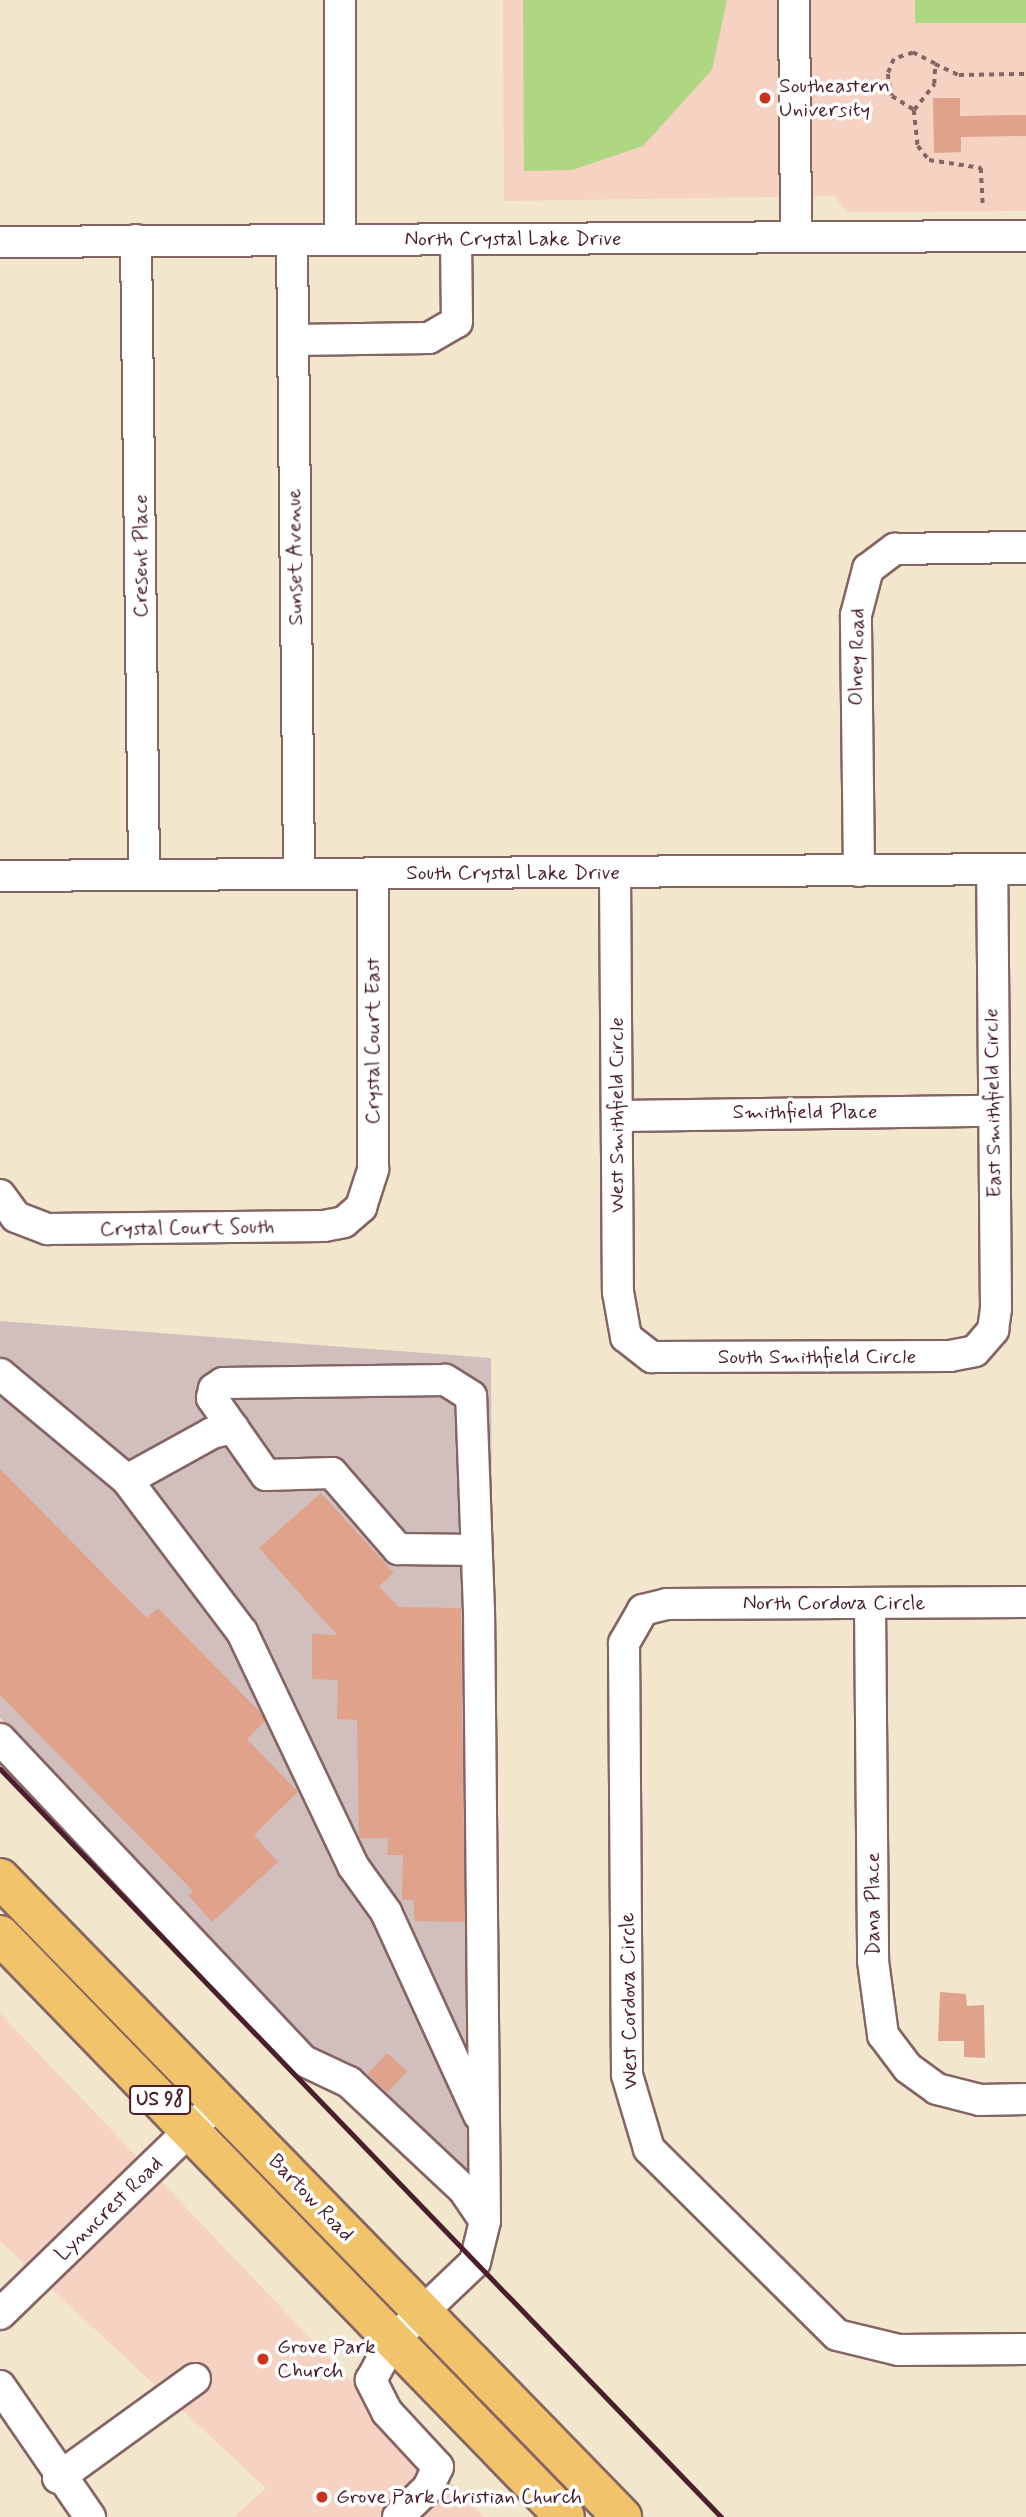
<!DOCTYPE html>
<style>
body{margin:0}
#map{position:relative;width:1026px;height:2517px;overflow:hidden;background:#f2e6cd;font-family:Mynerve,sans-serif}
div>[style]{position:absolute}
.built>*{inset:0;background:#f6d2c3}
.industrial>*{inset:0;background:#d1bfbd}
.green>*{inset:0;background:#afd782;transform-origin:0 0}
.building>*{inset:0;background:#e0a28b;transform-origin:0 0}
.path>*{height:3.5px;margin-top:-1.75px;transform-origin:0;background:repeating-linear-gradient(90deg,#856564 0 5px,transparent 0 10px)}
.roads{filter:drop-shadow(2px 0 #856564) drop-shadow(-2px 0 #856564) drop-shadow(0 2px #856564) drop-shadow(0 -2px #856564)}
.minor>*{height:30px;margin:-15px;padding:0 15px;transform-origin:15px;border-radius:15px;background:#fff}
.major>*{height:38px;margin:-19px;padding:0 19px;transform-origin:19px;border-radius:19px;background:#f1c36a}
.rail>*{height:5px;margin:-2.5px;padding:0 2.5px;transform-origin:2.5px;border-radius:2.5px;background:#4a1f2b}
.dots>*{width:19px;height:19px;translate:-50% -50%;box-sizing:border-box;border:4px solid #fff;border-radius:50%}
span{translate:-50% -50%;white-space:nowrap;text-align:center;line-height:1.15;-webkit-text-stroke:7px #fff;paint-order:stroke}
.shield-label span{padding:2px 5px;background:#fff;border:2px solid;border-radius:5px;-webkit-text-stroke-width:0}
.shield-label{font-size:19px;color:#4a1f2b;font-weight:700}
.poi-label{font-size:21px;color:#4a1f2b}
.left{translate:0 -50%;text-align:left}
.street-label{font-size:21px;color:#4a1f2b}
</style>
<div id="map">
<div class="built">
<i style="clip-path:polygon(503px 0,1026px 0,1026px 211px,847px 212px,834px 196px,504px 201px)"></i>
<i style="clip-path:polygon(0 2013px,142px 2162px,30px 2269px,0 2241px)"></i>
<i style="clip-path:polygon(158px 2178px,367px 2398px,484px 2517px,234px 2517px,266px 2488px,47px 2285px)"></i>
</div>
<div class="industrial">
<i style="clip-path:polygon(0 1321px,491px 1358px,496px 2250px,0 1718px)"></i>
</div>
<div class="green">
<i style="clip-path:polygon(523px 0,727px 0,712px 70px,643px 146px,572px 170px,524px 171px)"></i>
<i style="left:915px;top:0;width:111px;height:23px"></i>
</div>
<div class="building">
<i style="clip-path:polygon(933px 98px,960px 98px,960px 116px,1026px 115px,1026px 136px,961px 137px,961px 152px,934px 153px)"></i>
<i style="clip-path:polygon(0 1469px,147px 1618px,158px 1608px,262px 1714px,265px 1721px,247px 1739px,298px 1792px,254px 1835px,278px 1862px,212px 1922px,188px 1895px,193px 1891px,0 1695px)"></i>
<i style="clip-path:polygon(321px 1493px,394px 1573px,379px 1586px,398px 1607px,461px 1608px,465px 1922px,414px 1921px,414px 1900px,402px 1900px,403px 1855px,387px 1855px,388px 1838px,359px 1838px,357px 1720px,337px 1719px,338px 1680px,312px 1679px,312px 1634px,337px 1635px,259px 1548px)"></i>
<i style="clip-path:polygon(940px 1992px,966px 1994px,967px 2006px,984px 2005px,985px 2058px,964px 2057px,964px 2041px,938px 2041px)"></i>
<i style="left:387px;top:2053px;width:27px;height:29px;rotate:42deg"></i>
</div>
<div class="path">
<i style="left:935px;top:64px;width:26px;rotate:25deg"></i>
<i style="left:959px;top:75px;width:67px;rotate:-0.9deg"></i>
<i style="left:914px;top:110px;width:33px;rotate:-52deg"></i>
<i style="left:934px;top:84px;width:20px;rotate:-87deg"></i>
<i style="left:935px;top:64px;width:25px;rotate:-153deg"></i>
<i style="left:913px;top:53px;width:20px;rotate:162deg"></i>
<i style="left:894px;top:59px;width:16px;rotate:112deg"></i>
<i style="left:888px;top:74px;width:22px;rotate:80deg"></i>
<i style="left:892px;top:96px;width:26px;rotate:32deg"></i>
<i style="left:914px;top:110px;width:36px;rotate:84deg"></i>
<i style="left:918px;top:146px;width:18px;rotate:52deg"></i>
<i style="left:929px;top:160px;width:53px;rotate:8.7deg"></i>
<i style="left:981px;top:168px;width:37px;rotate:87deg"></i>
</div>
<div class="roads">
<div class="minor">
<i style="left:340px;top:0;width:238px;rotate:90deg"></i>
<i style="left:794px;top:0;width:236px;rotate:89.5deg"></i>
<i style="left:136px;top:240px;width:632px;rotate:89.27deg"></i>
<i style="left:292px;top:241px;width:631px;rotate:89.36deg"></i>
<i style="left:0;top:242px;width:1026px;rotate:-0.34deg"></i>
<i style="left:293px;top:340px;width:136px;rotate:-0.8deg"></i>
<i style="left:429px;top:338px;width:32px;rotate:-30deg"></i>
<i style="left:457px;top:322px;width:81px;rotate:-90.7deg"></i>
<i style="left:859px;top:871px;width:256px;rotate:-90.7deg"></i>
<i style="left:856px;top:615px;width:48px;rotate:-75.4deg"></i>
<i style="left:868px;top:569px;width:34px;rotate:-37deg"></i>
<i style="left:895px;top:549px;width:131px;rotate:-0.9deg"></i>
<i style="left:615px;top:873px;width:419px;rotate:89.6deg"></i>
<i style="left:618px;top:1292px;width:46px;rotate:79.9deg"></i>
<i style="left:626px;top:1337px;width:33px;rotate:38deg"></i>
<i style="left:652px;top:1357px;width:298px;rotate:-0.2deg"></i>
<i style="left:950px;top:1356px;width:25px;rotate:-11deg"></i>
<i style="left:975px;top:1351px;width:28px;rotate:-49deg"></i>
<i style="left:993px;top:1330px;width:21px;rotate:-82deg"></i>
<i style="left:996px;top:1309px;width:440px;rotate:-90.5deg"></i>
<i style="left:0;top:876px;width:1026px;rotate:-0.39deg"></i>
<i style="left:618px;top:1116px;width:375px;rotate:-0.8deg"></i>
<i style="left:0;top:1195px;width:27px;rotate:54deg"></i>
<i style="left:16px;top:1217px;width:34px;rotate:21deg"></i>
<i style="left:48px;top:1229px;width:276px;rotate:-0.6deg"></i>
<i style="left:324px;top:1226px;width:20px;rotate:-11deg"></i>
<i style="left:344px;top:1222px;width:23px;rotate:-41deg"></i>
<i style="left:361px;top:1207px;width:40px;rotate:-72deg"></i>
<i style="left:373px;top:1169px;width:296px;rotate:-90deg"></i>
<i style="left:0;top:1374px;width:165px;rotate:39.8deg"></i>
<i style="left:127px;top:1480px;width:191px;rotate:52.9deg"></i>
<i style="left:242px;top:1632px;width:259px;rotate:64.6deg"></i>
<i style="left:353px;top:1866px;width:57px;rotate:54.3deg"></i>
<i style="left:386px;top:1912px;width:223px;rotate:65.4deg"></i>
<i style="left:127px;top:1480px;width:97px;rotate:-28.9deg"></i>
<i style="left:212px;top:1433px;width:22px;rotate:-13deg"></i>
<i style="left:1026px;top:1602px;width:359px;rotate:179.7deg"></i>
<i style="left:667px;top:1604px;width:25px;rotate:166deg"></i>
<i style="left:643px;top:1610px;width:38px;rotate:120deg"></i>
<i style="left:624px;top:1643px;width:432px;rotate:89.6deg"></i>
<i style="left:627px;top:2075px;width:77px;rotate:73.4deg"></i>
<i style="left:649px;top:2149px;width:264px;rotate:44.7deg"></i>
<i style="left:837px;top:2335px;width:64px;rotate:13.6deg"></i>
<i style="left:899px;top:2350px;width:127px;rotate:-0.5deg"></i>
<i style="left:870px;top:1604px;width:357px;rotate:89.5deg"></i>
<i style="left:873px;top:1961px;width:75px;rotate:82.3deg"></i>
<i style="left:883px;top:2035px;width:41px;rotate:52.9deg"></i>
<i style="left:908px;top:2068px;width:36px;rotate:36deg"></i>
<i style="left:937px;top:2089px;width:44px;rotate:14.3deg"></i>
<i style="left:980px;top:2100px;width:46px;rotate:-1.2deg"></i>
<i style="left:0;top:1739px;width:441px;rotate:46.7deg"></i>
<i style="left:302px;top:2060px;width:52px;rotate:25.1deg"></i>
<i style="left:349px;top:2082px;width:158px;rotate:43.2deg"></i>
<i style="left:464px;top:2190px;width:37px;rotate:56deg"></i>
<i style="left:0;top:2314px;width:286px;rotate:-44.1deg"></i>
<i style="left:0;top:2386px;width:159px;rotate:55.5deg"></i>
<i style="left:58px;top:2478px;width:169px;rotate:-35.9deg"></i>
<i style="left:398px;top:2517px;width:42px;rotate:-44deg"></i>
<i style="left:428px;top:2488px;width:23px;rotate:-65deg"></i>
<i style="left:438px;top:2467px;width:75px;rotate:-132.8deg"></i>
<i style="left:387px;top:2412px;width:36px;rotate:-117deg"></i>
<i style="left:371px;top:2380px;width:46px;rotate:-61.2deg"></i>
<i style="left:393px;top:2340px;width:113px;rotate:-43.6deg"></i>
<i style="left:475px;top:2262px;width:42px;rotate:-76.3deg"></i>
<i style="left:485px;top:2221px;width:610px;rotate:-90.56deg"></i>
<i style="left:479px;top:1611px;width:215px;rotate:-92.1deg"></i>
<i style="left:471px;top:1396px;width:31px;rotate:-148deg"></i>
<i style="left:445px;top:1380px;width:222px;rotate:179.2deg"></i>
<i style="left:223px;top:1383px;width:11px;rotate:146deg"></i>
<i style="left:214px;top:1389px;width:9px;rotate:103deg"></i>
<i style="left:212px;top:1398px;width:94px;rotate:55deg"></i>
<i style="left:266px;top:1475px;width:66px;rotate:-1.7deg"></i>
<i style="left:332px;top:1473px;width:101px;rotate:49deg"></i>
<i style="left:398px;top:1549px;width:77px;rotate:0.7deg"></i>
</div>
<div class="major">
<i style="left:0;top:1878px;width:892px;rotate:45.77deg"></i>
<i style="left:0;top:1935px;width:811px;rotate:45.85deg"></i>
</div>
</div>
<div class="rail">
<i style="left:0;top:1769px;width:1039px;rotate:46.05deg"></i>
</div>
<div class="dots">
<i style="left:765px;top:98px;background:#c8321e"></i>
<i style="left:263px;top:2359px;background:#c8321e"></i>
<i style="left:322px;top:2497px;background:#c8321e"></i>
</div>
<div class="shield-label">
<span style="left:160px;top:2100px">US 98</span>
</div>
<div class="poi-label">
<span class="left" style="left:779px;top:98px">Southeastern<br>University</span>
<span class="left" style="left:277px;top:2359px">Grove Park<br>Church</span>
<span class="left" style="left:336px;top:2497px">Grove Park Christian Church</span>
</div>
<div class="street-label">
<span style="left:513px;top:239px">North Crystal Lake Drive</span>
<span style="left:141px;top:556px;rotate:-90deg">Cresent Place</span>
<span style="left:295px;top:557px;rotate:-91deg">Sunset Avenue</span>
<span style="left:857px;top:657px;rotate:-89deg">Olney Road</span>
<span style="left:513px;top:873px">South Crystal Lake Drive</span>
<span style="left:373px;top:1041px;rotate:-90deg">Crystal Court East</span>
<span style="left:993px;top:1103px;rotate:-91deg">East Smithfield Circle</span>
<span style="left:805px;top:1112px">Smithfield Place</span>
<span style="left:617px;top:1115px;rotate:-90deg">West Smithfield Circle</span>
<span style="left:187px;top:1228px;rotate:-1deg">Crystal Court South</span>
<span style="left:817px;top:1357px">South Smithfield Circle</span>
<span style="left:834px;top:1603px">North Cordova Circle</span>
<span style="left:873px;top:1904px;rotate:-90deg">Dana Place</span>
<span style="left:629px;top:2001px;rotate:-91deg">West Cordova Circle</span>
<span style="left:311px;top:2198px;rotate:46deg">Bartow Road</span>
<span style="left:109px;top:2209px;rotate:-44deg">Lynncrest Road</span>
</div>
</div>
